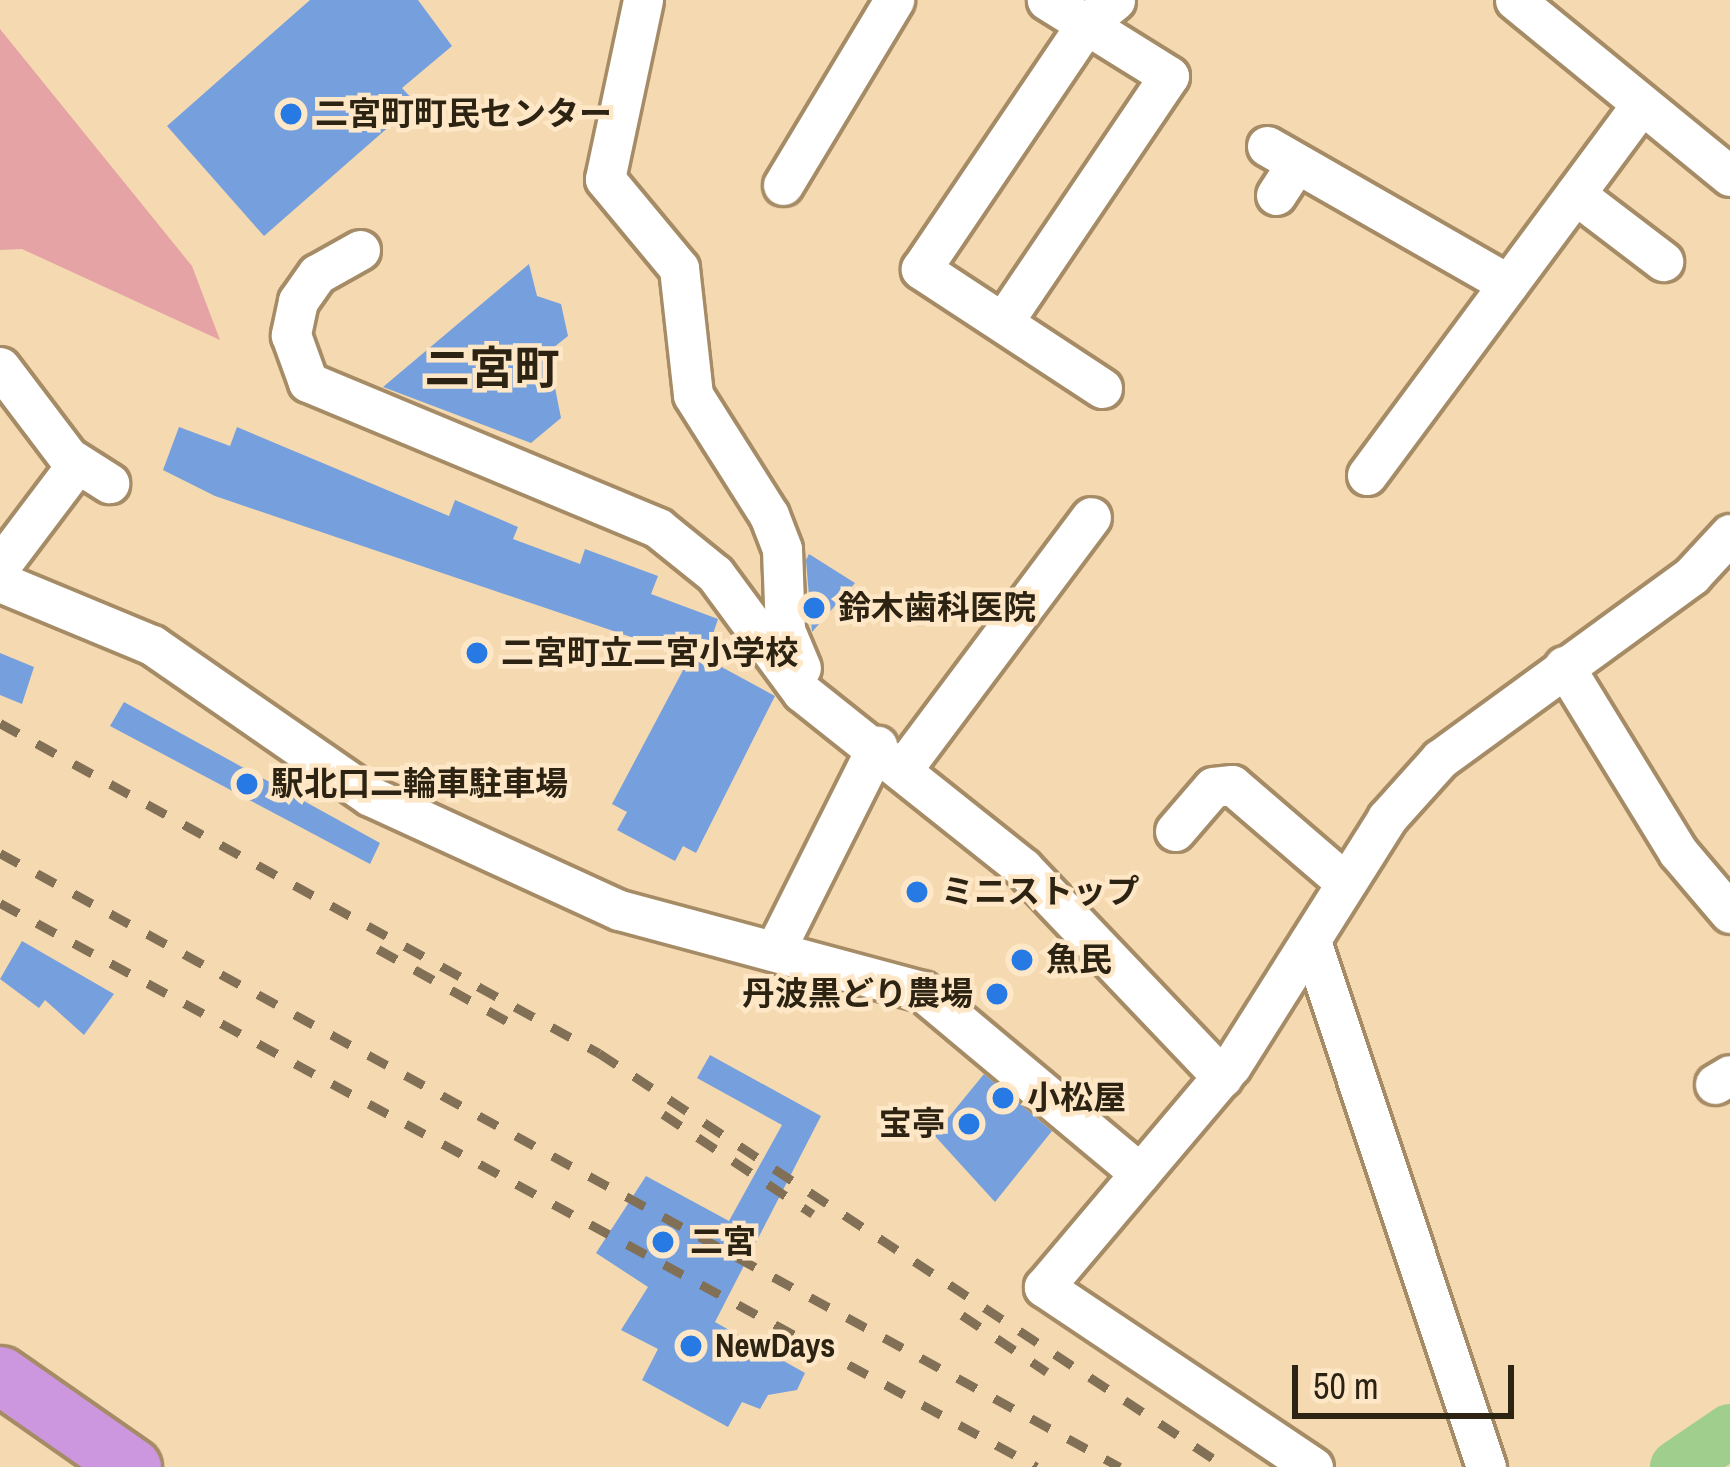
<!DOCTYPE html>
<meta charset="utf-8">
<style>
body{margin:0}
#map{position:relative;width:1730px;height:1467px;overflow:hidden;background:#f5d9b0;font-family:"Archivo Narrow","Noto Sans JP",sans-serif}
div>[style]{position:absolute}
.green>*{inset:0;background:#e5a3a5}
.river>*{height:54px;margin:-27px;padding:0 27px;transform-origin:27px;border-radius:27px;background:#a0cf8d}
.building>*{inset:0;background:#75a0dd}
.roads{filter:drop-shadow(3px 0 #a68c66) drop-shadow(-3px 0 #a68c66) drop-shadow(0 3px #a68c66) drop-shadow(0 -3px #a68c66)}
.minor>*{height:39px;margin:-19.5px;padding:0 19.5px;transform-origin:19.5px;border-radius:19.5px;background:#fff}
.highway>*{height:57px;margin:-28.5px;padding:0 28.5px;transform-origin:28.5px;border-radius:28.5px;background:#cc97df}
.rail>*{height:9px;margin-top:-4.5px;transform-origin:0;background:repeating-linear-gradient(90deg,#827056 0 21px,transparent 0 42px)}
.dots>*{width:33px;height:33px;translate:-50% -50%;box-sizing:border-box;border:6px solid #fee7c6;border-radius:50%}
span{translate:-50% -50%;white-space:nowrap;text-align:center;line-height:1.15;-webkit-text-stroke:9px #fee7c6;paint-order:stroke}
.poi-label{font-size:33px;color:#2d2313;font-weight:700}
.left{translate:0 -50%;text-align:left}
.right{translate:-100% -50%;text-align:right}
.district-label{font-size:45px;color:#2d2313;font-weight:700}
.scale{position:absolute;left:1292px;top:1365px;width:222px;height:54px;box-sizing:border-box;border:6px solid #2d2313;border-top:0;padding-left:15px;font-size:36px;line-height:42px;white-space:nowrap;color:#2d2313;-webkit-text-stroke:9px #fee7c6;paint-order:stroke}
</style>
<div id="map">
<div class="green">
<i style="clip-path:polygon(0 29px,192px 266px,220px 340px,22px 249px,0 250px)"></i>
</div>
<div class="river">
<i style="left:1677px;top:1467px;width:64px;rotate:-34.2deg"></i>
</div>
<div class="building">
<i style="clip-path:polygon(310px 0,418px 0,452px 46px,402px 88px,416px 103px,264px 236px,167px 126px)"></i>
<i style="clip-path:polygon(529px 264px,537px 296px,561px 304px,568px 336px,548px 352px,561px 418px,531px 443px,383px 387px)"></i>
<i style="clip-path:polygon(179px 427px,230px 446px,237px 427px,449px 516px,455px 500px,518px 527px,513px 539px,580px 564px,585px 549px,658px 576px,651px 594px,718px 619px,705px 658px,775px 696px,696px 853px,683px 846px,675px 861px,617px 830px,627px 812px,612px 804px,690px 657px,215px 496px,163px 470px)"></i>
<i style="clip-path:polygon(809px 554px,855px 583px,812px 632px,806px 560px)"></i>
<i style="clip-path:polygon(0 653px,34px 667px,22px 704px,0 695px)"></i>
<i style="clip-path:polygon(124px 702px,380px 843px,370px 864px,110px 726px)"></i>
<i style="clip-path:polygon(22px 941px,114px 994px,84px 1035px,45px 1000px,39px 1008px,0 979px)"></i>
<i style="clip-path:polygon(710px 1055px,821px 1116px,715px 1322px,805px 1373px,797px 1390px,768px 1395px,760px 1409px,742px 1402px,728px 1427px,642px 1380px,658px 1349px,621px 1330px,648px 1287px,596px 1253px,646px 1176px,729px 1221px,782px 1125px,697px 1078px)"></i>
<i style="clip-path:polygon(984px 1074px,1052px 1131px,995px 1202px,934px 1135px)"></i>
</div>
<div class="roads">
<div class="minor">
<i style="left:643px;top:0;width:183px;rotate:102deg"></i>
<i style="left:605px;top:179px;width:116px;rotate:50.3deg"></i>
<i style="left:679px;top:268px;width:128px;rotate:83.7deg"></i>
<i style="left:693px;top:395px;width:142px;rotate:57.7deg"></i>
<i style="left:769px;top:515px;width:36px;rotate:69deg"></i>
<i style="left:782px;top:549px;width:81px;rotate:87.9deg"></i>
<i style="left:785px;top:630px;width:41px;rotate:67.2deg"></i>
<i style="left:1515px;top:0;width:278px;rotate:39.3deg"></i>
<i style="left:1267px;top:146px;width:278px;rotate:29.8deg"></i>
<i style="left:783px;top:185px;width:216px;rotate:-59deg"></i>
<i style="left:1575px;top:194px;width:111px;rotate:37.3deg"></i>
<i style="left:1276px;top:195px;width:37px;rotate:-57deg"></i>
<i style="left:360px;top:250px;width:49px;rotate:150.8deg"></i>
<i style="left:317px;top:274px;width:33px;rotate:125deg"></i>
<i style="left:298px;top:301px;width:35px;rotate:102deg"></i>
<i style="left:291px;top:335px;width:50px;rotate:70.1deg"></i>
<i style="left:308px;top:382px;width:379px;rotate:22.6deg"></i>
<i style="left:658px;top:528px;width:73px;rotate:38.9deg"></i>
<i style="left:715px;top:574px;width:147px;rotate:53.6deg"></i>
<i style="left:802px;top:692px;width:283px;rotate:38.5deg"></i>
<i style="left:1023px;top:868px;width:289px;rotate:46.4deg"></i>
<i style="left:1005px;top:319px;width:293px;rotate:-56deg"></i>
<i style="left:1169px;top:76px;width:144px;rotate:-148.1deg"></i>
<i style="left:0;top:367px;width:113px;rotate:52.9deg"></i>
<i style="left:68px;top:457px;width:49px;rotate:32.4deg"></i>
<i style="left:1102px;top:388px;width:217px;rotate:-146.7deg"></i>
<i style="left:921px;top:269px;width:297px;rotate:-56deg"></i>
<i style="left:1087px;top:23px;width:36px;rotate:-39deg"></i>
<i style="left:1367px;top:475px;width:459px;rotate:-53.5deg"></i>
<i style="left:0;top:566px;width:128px;rotate:-53deg"></i>
<i style="left:0;top:582px;width:165px;rotate:22.5deg"></i>
<i style="left:152px;top:645px;width:265px;rotate:34.7deg"></i>
<i style="left:370px;top:796px;width:274px;rotate:24.6deg"></i>
<i style="left:619px;top:910px;width:314px;rotate:15deg"></i>
<i style="left:922px;top:991px;width:284px;rotate:39.9deg"></i>
<i style="left:1564px;top:666px;width:218px;rotate:58.5deg"></i>
<i style="left:1678px;top:852px;width:80px;rotate:49.6deg"></i>
<i style="left:904px;top:767px;width:312px;rotate:-53.2deg"></i>
<i style="left:1175px;top:831px;width:58px;rotate:-49.2deg"></i>
<i style="left:1213px;top:787px;width:19px;rotate:-6deg"></i>
<i style="left:1232px;top:785px;width:150px;rotate:40.7deg"></i>
<i style="left:1312px;top:944px;width:551px;rotate:71.6deg"></i>
<i style="left:777px;top:946px;width:224px;rotate:-63.4deg"></i>
<i style="left:1715px;top:1084px;width:17px;rotate:-31deg"></i>
<i style="left:1313px;top:1467px;width:324px;rotate:-146.2deg"></i>
<i style="left:1044px;top:1287px;width:289px;rotate:-49.8deg"></i>
<i style="left:1231px;top:1066px;width:293px;rotate:-57.8deg"></i>
<i style="left:1387px;top:818px;width:79px;rotate:-48.1deg"></i>
<i style="left:1440px;top:759px;width:312px;rotate:-36.1deg"></i>
<i style="left:1692px;top:575px;width:56px;rotate:-47.2deg"></i>
</div>
<div class="highway">
<i style="left:0;top:1375px;width:161px;rotate:34.9deg"></i>
</div>
</div>
<div class="rail">
<i style="left:0;top:723px;width:684px;rotate:28.85deg"></i>
<i style="left:599px;top:1053px;width:751px;rotate:33.44deg"></i>
<i style="left:0;top:853px;width:1277px;rotate:28.73deg"></i>
<i style="left:0;top:903px;width:1180px;rotate:28.54deg"></i>
<i style="left:378px;top:949px;width:156px;rotate:29.2deg"></i>
<i style="left:663px;top:1114px;width:180px;rotate:33.7deg"></i>
<i style="left:962px;top:1315px;width:102px;rotate:33.8deg"></i>
</div>
<div class="dots">
<i style="left:291px;top:114px;background:#277ae4"></i>
<i style="left:814px;top:608px;background:#277ae4"></i>
<i style="left:477px;top:653px;background:#277ae4"></i>
<i style="left:247px;top:784px;background:#277ae4"></i>
<i style="left:917px;top:892px;background:#277ae4"></i>
<i style="left:1022px;top:960px;background:#277ae4"></i>
<i style="left:997px;top:994px;background:#277ae4"></i>
<i style="left:1003px;top:1098px;background:#277ae4"></i>
<i style="left:969px;top:1124px;background:#277ae4"></i>
<i style="left:663px;top:1242px;background:#277ae4"></i>
<i style="left:691px;top:1346px;background:#277ae4"></i>
</div>
<div class="poi-label">
<span class="left" style="left:315px;top:114px">二宮町町民センター</span>
<span class="left" style="left:838px;top:608px">鈴木歯科医院</span>
<span class="left" style="left:501px;top:653px">二宮町立二宮小学校</span>
<span class="left" style="left:271px;top:784px">駅北口二輪車駐車場</span>
<span class="left" style="left:941px;top:892px">ミニストップ</span>
<span class="left" style="left:1046px;top:960px">魚民</span>
<span class="right" style="left:973px;top:994px">丹波黒どり農場</span>
<span class="left" style="left:1027px;top:1098px">小松屋</span>
<span class="right" style="left:945px;top:1124px">宝亭</span>
<span class="left" style="left:690px;top:1242px">二宮</span>
<span class="left" style="left:715px;top:1346px">NewDays</span>
</div>
<div class="district-label">
<span style="left:492px;top:368px">二宮町</span>
</div>
<div class="scale">50 m</div>
</div>
